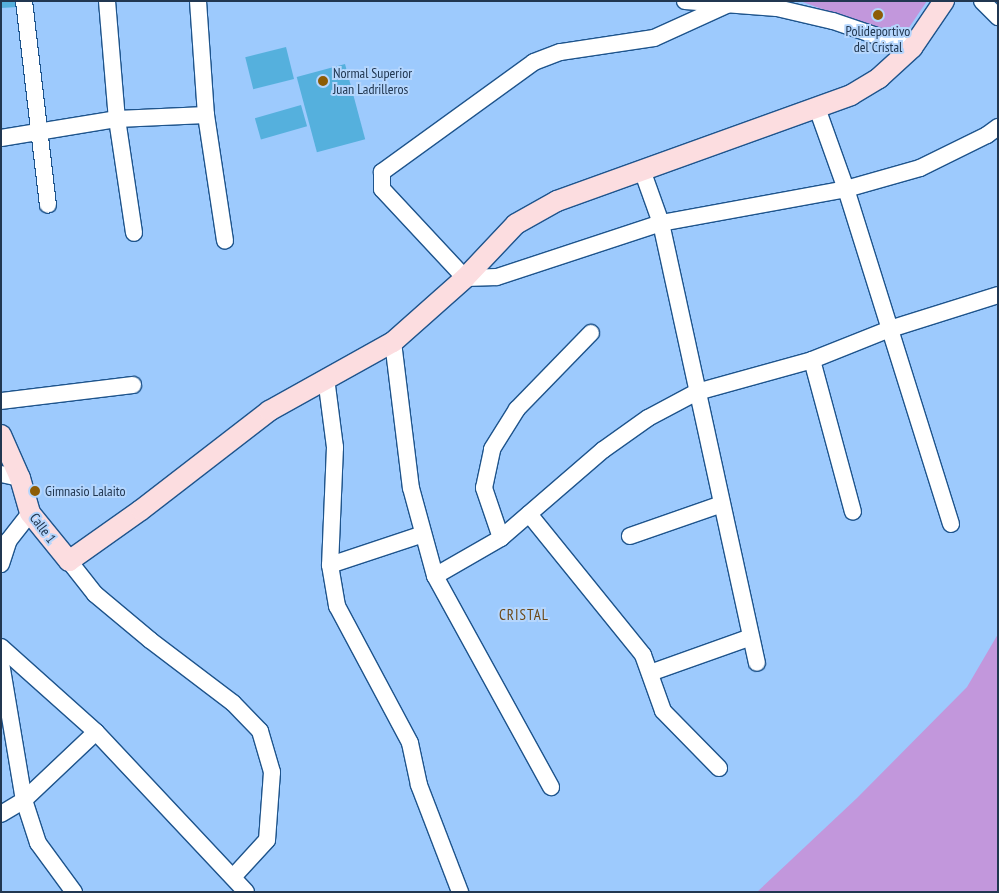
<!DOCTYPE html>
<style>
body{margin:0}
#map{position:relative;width:999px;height:893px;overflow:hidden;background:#9dcafd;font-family:"PT Sans Narrow",sans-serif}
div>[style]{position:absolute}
.green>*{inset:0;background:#c297dc}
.building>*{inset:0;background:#55b0dd;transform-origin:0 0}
.roads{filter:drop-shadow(1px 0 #1e548c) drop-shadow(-1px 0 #1e548c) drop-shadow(0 1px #1e548c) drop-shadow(0 -1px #1e548c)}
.minor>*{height:16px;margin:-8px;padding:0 8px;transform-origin:8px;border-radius:8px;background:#fff}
.major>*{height:20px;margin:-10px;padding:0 10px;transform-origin:10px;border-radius:10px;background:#fcdde0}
.dots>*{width:14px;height:14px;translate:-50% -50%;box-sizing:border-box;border:2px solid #b5d6fd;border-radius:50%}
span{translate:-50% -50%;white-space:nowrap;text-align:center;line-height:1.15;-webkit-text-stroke:4px #b5d6fd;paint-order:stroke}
.poi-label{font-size:14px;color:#213751}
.left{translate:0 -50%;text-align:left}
.street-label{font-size:14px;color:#213751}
.neighbourhood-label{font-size:15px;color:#6b4816;letter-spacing:1px}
.frame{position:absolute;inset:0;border:2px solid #213751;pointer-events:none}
</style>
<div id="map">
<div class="green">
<i style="clip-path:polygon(800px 1px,927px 1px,904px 35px,896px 36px)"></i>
<i style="clip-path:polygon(998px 634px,998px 892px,757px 892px,857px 798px,967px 687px)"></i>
</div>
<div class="building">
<i style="clip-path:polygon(1px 1px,18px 1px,18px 7px,1px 8px)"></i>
<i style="left:286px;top:47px;width:33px;height:42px;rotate:76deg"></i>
<i style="left:345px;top:64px;width:78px;height:50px;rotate:75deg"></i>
<i style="left:301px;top:105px;width:22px;height:48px;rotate:74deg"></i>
</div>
<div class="roads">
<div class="minor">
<i style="left:24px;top:1px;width:205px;rotate:83.3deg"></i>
<i style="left:107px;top:1px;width:118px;rotate:85.2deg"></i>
<i style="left:117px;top:119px;width:115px;rotate:81.5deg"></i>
<i style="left:198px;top:1px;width:114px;rotate:86deg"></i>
<i style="left:206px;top:115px;width:127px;rotate:81.4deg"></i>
<i style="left:685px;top:1px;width:92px;rotate:4.4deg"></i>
<i style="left:777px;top:8px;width:57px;rotate:13.1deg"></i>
<i style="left:833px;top:21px;width:83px;rotate:18.9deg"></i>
<i style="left:982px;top:1px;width:23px;rotate:45deg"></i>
<i style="left:729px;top:4px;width:82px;rotate:155.6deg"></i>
<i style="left:654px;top:38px;width:95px;rotate:171.5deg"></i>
<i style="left:560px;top:52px;width:28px;rotate:159deg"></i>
<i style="left:534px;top:62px;width:188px;rotate:144.1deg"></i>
<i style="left:382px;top:172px;width:17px;rotate:90deg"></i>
<i style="left:382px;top:189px;width:122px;rotate:47deg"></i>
<i style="left:465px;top:278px;width:32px;rotate:-2deg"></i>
<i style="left:497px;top:277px;width:173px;rotate:-18.2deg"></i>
<i style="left:661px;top:223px;width:188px;rotate:-10.4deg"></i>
<i style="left:846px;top:189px;width:77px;rotate:-15.8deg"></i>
<i style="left:920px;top:168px;width:75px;rotate:-26.2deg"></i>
<i style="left:987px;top:135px;width:14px;rotate:-36deg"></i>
<i style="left:817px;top:108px;width:86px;rotate:70.3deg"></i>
<i style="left:846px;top:189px;width:351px;rotate:72.6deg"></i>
<i style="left:1px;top:138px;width:118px;rotate:-9.3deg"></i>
<i style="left:117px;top:119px;width:89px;rotate:-2.6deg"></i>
<i style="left:642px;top:170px;width:56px;rotate:70.3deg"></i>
<i style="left:661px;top:223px;width:450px;rotate:77.7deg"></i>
<i style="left:393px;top:342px;width:147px;rotate:83deg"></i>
<i style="left:411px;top:488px;width:91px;rotate:74.7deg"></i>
<i style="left:435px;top:576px;width:241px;rotate:61.2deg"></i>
<i style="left:812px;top:360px;width:157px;rotate:74.9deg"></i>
<i style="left:326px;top:378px;width:70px;rotate:82.6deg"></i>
<i style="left:335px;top:447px;width:118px;rotate:92.4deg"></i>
<i style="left:330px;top:565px;width:42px;rotate:80.3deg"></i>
<i style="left:337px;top:606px;width:155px;rotate:61.9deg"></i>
<i style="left:410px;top:743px;width:43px;rotate:77.9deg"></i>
<i style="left:419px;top:785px;width:115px;rotate:69deg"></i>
<i style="left:1px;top:401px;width:133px;rotate:-6.9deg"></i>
<i style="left:1px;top:474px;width:19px;rotate:12deg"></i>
<i style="left:529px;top:514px;width:181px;rotate:51deg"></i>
<i style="left:643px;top:655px;width:59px;rotate:70.3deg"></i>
<i style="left:663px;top:711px;width:80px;rotate:45.5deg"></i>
<i style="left:630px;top:536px;width:97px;rotate:-19.2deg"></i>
<i style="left:501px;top:538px;width:53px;rotate:-108.8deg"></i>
<i style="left:484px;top:488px;width:40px;rotate:-78deg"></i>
<i style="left:492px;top:449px;width:47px;rotate:-58deg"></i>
<i style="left:517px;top:409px;width:106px;rotate:-45.8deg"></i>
<i style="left:69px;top:561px;width:42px;rotate:51.8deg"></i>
<i style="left:95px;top:594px;width:72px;rotate:39.9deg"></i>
<i style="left:150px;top:640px;width:104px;rotate:37.2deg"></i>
<i style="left:233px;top:703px;width:39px;rotate:46deg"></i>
<i style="left:260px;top:731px;width:43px;rotate:73.7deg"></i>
<i style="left:272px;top:772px;width:68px;rotate:94.2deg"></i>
<i style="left:267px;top:840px;width:49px;rotate:132.5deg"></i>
<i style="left:1px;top:564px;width:25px;rotate:-72deg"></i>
<i style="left:9px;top:540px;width:34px;rotate:-52deg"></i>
<i style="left:330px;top:565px;width:98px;rotate:-18.4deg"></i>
<i style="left:435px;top:576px;width:76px;rotate:-29.9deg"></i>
<i style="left:501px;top:538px;width:135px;rotate:-40.8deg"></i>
<i style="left:603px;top:450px;width:55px;rotate:-35.4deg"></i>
<i style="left:648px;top:418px;width:55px;rotate:-28deg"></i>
<i style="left:697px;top:392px;width:119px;rotate:-15.5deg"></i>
<i style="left:812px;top:360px;width:84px;rotate:-21.7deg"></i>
<i style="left:890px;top:329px;width:113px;rotate:-17.5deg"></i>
<i style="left:1px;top:647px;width:127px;rotate:41.8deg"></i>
<i style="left:96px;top:732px;width:219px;rotate:46.8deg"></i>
<i style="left:1px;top:663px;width:139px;rotate:80.5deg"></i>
<i style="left:24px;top:800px;width:45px;rotate:72deg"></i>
<i style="left:38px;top:843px;width:61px;rotate:53.7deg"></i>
<i style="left:650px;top:673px;width:107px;rotate:-19.6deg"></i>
<i style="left:1px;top:814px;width:27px;rotate:-31deg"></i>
<i style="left:24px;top:800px;width:99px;rotate:-43.4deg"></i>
</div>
<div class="major">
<i style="left:1px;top:435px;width:47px;rotate:66.2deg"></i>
<i style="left:20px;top:478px;width:36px;rotate:74deg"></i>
<i style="left:30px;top:513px;width:62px;rotate:50.9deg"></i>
<i style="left:69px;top:561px;width:88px;rotate:-35.3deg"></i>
<i style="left:141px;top:510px;width:162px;rotate:-37.7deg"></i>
<i style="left:269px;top:411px;width:142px;rotate:-29.1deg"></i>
<i style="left:393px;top:342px;width:96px;rotate:-41.6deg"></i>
<i style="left:465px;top:278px;width:74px;rotate:-46.6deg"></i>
<i style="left:516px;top:224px;width:47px;rotate:-29.3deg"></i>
<i style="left:557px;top:201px;width:313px;rotate:-19.8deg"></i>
<i style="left:851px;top:95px;width:33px;rotate:-31deg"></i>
<i style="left:879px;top:78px;width:45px;rotate:-42.3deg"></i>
<i style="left:912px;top:48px;width:57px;rotate:-55.8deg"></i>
</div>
</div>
<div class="dots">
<i style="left:878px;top:15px;background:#8d5c05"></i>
<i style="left:323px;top:81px;background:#8d5c05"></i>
<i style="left:35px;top:491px;background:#8d5c05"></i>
</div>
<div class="poi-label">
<span style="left:878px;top:39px">Polideportivo<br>del Cristal</span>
<span class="left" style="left:333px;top:81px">Normal Superior<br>Juan Ladrilleros</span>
<span class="left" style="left:45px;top:491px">Gimnasio Lalaito</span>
</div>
<div class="street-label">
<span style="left:43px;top:528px;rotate:53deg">Calle 1</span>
</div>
<div class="neighbourhood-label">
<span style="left:524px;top:615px">CRISTAL</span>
</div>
<div class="frame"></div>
</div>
